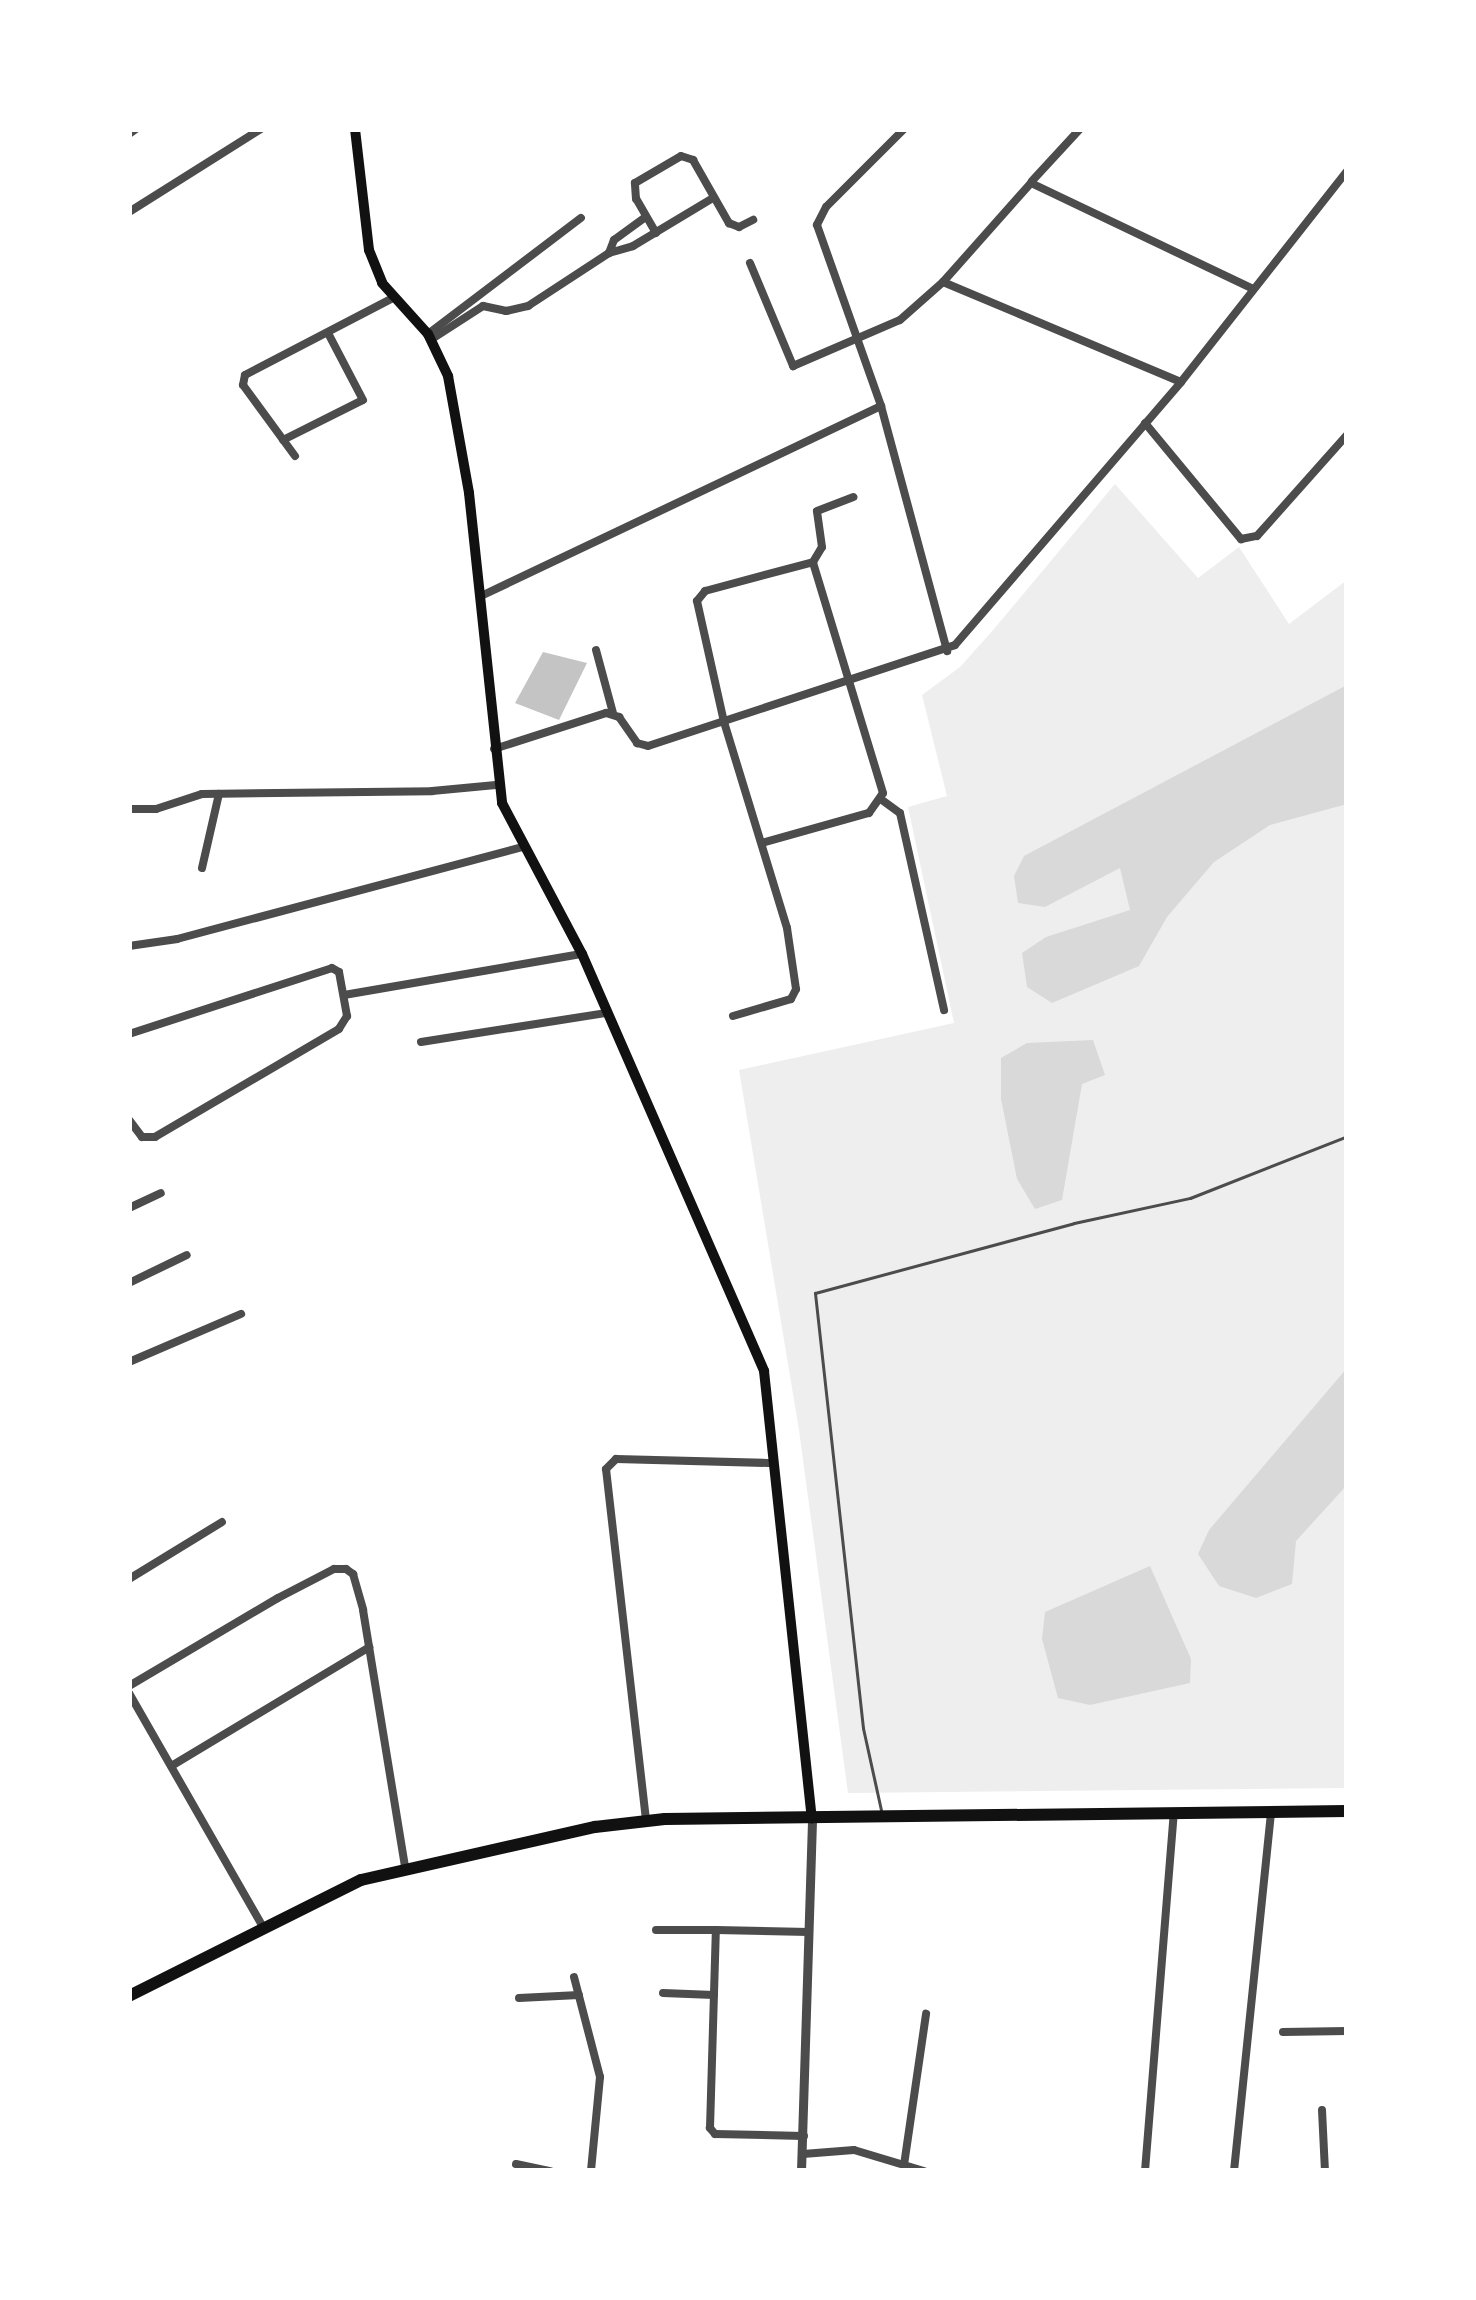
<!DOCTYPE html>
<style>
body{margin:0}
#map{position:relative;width:1476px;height:2300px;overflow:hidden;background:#fff;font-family:"Alegreya Sans",sans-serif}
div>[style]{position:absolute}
.green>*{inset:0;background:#eee}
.water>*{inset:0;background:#d9d9d9}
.building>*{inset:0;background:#c4c4c4}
.service>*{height:3px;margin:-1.5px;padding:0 1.5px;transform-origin:1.5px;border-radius:1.5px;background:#4c4c4c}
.minor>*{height:8px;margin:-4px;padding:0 4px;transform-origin:4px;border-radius:4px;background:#4c4c4c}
.tertiary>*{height:9px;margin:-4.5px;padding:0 4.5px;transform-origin:4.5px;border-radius:4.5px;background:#4c4c4c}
.secondary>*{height:10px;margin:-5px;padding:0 5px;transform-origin:5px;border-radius:5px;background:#111}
.primary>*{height:12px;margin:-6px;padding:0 6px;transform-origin:6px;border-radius:6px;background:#111}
span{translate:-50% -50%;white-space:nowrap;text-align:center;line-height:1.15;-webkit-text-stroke:9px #fff;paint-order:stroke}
.frame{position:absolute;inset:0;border:132px solid #fff;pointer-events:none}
</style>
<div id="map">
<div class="green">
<i style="clip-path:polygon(1115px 484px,1198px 578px,1239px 547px,1289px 624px,1347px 580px,1347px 1788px,848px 1793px,799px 1430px,739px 1070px,954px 1023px,908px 807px,947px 796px,922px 695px,960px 667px,994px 629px)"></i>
</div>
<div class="water">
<i style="clip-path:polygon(1347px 685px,1347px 804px,1270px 825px,1214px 862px,1167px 917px,1139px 966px,1052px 1003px,1027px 987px,1022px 953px,1046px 937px,1130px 910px,1120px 868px,1045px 907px,1018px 903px,1014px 876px,1024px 856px)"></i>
<i style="clip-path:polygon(1093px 1040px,1105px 1075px,1082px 1084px,1062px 1200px,1035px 1209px,1017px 1179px,1001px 1099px,1001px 1058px,1027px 1043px)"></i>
<i style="clip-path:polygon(1347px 1368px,1347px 1485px,1296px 1541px,1292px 1584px,1256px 1598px,1219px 1586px,1198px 1554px,1209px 1530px)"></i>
<i style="clip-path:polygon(1150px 1566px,1191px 1659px,1190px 1683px,1090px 1705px,1058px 1698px,1042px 1639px,1045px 1612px)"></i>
</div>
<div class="building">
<i style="clip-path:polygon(543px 652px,587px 663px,559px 720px,515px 703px)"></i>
</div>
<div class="service">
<i style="left:881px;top:1810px;width:84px;rotate:-102.4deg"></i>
<i style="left:863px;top:1728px;width:438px;rotate:-96.3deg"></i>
<i style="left:815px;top:1293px;width:268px;rotate:-15.1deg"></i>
<i style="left:1074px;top:1223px;width:119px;rotate:-12.2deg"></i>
<i style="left:1190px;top:1198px;width:169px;rotate:-21.5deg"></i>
</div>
<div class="minor">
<i style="left:904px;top:129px;width:110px;rotate:135deg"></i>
<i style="left:826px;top:207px;width:20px;rotate:117deg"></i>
<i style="left:817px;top:225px;width:192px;rotate:70.5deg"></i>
<i style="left:881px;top:406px;width:254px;rotate:74.9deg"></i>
<i style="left:129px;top:134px;width:9px;rotate:-36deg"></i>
<i style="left:1032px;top:181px;width:71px;rotate:-47.3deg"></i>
<i style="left:129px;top:212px;width:156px;rotate:-32.2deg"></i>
<i style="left:656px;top:233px;width:39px;rotate:-120deg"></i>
<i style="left:636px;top:199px;width:16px;rotate:-94deg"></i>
<i style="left:635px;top:183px;width:53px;rotate:-30.4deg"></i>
<i style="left:681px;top:156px;width:13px;rotate:18deg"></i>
<i style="left:693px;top:160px;width:73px;rotate:60.3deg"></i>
<i style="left:729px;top:223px;width:11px;rotate:22deg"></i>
<i style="left:739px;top:227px;width:16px;rotate:-27deg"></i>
<i style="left:609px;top:253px;width:14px;rotate:-69deg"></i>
<i style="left:614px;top:240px;width:39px;rotate:-36deg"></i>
<i style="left:750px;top:263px;width:112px;rotate:67.3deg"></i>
<i style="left:793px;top:366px;width:116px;rotate:-23.3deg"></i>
<i style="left:900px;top:320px;width:57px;rotate:-41.5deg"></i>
<i style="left:943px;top:282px;width:258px;rotate:22.8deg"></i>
<i style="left:943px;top:282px;width:132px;rotate:-48.4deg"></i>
<i style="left:1031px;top:183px;width:246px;rotate:25.5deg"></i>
<i style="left:428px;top:334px;width:192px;rotate:-37.2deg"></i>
<i style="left:432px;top:339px;width:61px;rotate:-32.9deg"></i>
<i style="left:483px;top:306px;width:24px;rotate:12deg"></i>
<i style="left:506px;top:311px;width:23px;rotate:-13deg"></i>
<i style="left:528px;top:306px;width:97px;rotate:-33.2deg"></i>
<i style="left:609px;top:253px;width:25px;rotate:-16deg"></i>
<i style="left:633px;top:246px;width:93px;rotate:-31deg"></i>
<i style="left:1145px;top:423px;width:151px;rotate:50.4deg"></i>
<i style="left:1241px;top:539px;width:16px;rotate:-11deg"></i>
<i style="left:1257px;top:536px;width:135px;rotate:-48.3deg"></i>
<i style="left:283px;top:440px;width:89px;rotate:-26.6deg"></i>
<i style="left:363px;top:400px;width:76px;rotate:-117.6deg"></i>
<i style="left:295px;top:456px;width:88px;rotate:-126.2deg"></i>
<i style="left:243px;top:385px;width:10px;rotate:-79deg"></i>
<i style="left:245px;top:375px;width:167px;rotate:-27.5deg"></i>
<i style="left:813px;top:562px;width:17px;rotate:-59deg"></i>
<i style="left:822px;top:547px;width:36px;rotate:-98deg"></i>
<i style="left:817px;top:511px;width:39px;rotate:-21deg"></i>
<i style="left:481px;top:596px;width:443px;rotate:-25.4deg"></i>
<i style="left:596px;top:650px;width:65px;rotate:74.9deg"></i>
<i style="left:494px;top:749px;width:118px;rotate:-17.8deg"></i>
<i style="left:606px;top:713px;width:14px;rotate:17deg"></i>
<i style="left:619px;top:717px;width:32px;rotate:55deg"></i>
<i style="left:637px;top:743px;width:11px;rotate:15deg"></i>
<i style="left:648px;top:746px;width:323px;rotate:-18.2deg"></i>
<i style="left:955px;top:645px;width:347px;rotate:-49.3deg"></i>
<i style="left:1181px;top:382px;width:268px;rotate:-51.8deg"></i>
<i style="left:882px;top:800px;width:22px;rotate:36deg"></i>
<i style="left:900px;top:813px;width:202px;rotate:77.4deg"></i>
<i style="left:129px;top:809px;width:27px"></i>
<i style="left:156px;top:809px;width:48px;rotate:-18.1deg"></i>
<i style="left:202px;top:794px;width:230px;rotate:-0.7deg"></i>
<i style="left:432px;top:791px;width:64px;rotate:-5.4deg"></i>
<i style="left:762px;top:843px;width:111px;rotate:-15.7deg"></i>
<i style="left:869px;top:813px;width:24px;rotate:-55deg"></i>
<i style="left:883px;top:793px;width:241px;rotate:-106.9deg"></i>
<i style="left:202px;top:868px;width:76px;rotate:-77.1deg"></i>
<i style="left:129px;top:946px;width:49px;rotate:-8.3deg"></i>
<i style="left:177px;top:939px;width:357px;rotate:-14.9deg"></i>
<i style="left:344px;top:995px;width:242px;rotate:-9.8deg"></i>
<i style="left:733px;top:1016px;width:60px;rotate:-16.3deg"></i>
<i style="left:791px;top:999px;width:11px;rotate:-63deg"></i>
<i style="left:796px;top:989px;width:62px;rotate:-98.4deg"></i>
<i style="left:787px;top:928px;width:215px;rotate:-107deg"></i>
<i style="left:724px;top:722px;width:124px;rotate:-102.6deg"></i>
<i style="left:697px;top:601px;width:13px;rotate:-51deg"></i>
<i style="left:705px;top:591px;width:112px;rotate:-15deg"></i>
<i style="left:129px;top:1034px;width:213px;rotate:-18deg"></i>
<i style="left:332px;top:968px;width:8px;rotate:30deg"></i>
<i style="left:339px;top:972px;width:45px;rotate:79.7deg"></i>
<i style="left:347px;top:1016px;width:15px;rotate:122deg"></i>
<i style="left:339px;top:1029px;width:213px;rotate:149.6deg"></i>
<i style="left:155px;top:1137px;width:13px;rotate:180deg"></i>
<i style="left:142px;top:1137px;width:21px;rotate:-127deg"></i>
<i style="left:421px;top:1042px;width:188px;rotate:-8.9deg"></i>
<i style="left:129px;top:1208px;width:35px;rotate:-25deg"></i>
<i style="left:129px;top:1283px;width:64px;rotate:-25.8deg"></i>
<i style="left:129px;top:1362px;width:122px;rotate:-23.2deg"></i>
<i style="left:129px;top:1579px;width:109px;rotate:-31.5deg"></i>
<i style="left:129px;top:1686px;width:173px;rotate:-30.6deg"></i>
<i style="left:278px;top:1598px;width:63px;rotate:-27.4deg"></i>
<i style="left:334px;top:1569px;width:12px"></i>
<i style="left:346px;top:1569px;width:9px;rotate:36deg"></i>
<i style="left:353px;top:1574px;width:37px;rotate:74deg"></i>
<i style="left:363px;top:1610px;width:260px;rotate:80.7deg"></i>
<i style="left:129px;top:1693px;width:272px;rotate:60.2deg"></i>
<i style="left:173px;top:1765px;width:229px;rotate:-31deg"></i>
<i style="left:646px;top:1820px;width:353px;rotate:-96.5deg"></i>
<i style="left:606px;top:1469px;width:14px;rotate:-45deg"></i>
<i style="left:616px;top:1459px;width:158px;rotate:1.5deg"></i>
<i style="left:656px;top:1930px;width:60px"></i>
<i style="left:574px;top:1977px;width:103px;rotate:75.4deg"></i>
<i style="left:600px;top:2077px;width:94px;rotate:95.5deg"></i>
<i style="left:663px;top:1993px;width:51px;rotate:2.2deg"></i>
<i style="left:519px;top:1998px;width:60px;rotate:-2.9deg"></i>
<i style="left:1283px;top:2032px;width:64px;rotate:-0.9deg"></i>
<i style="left:1322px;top:2110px;width:61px;rotate:87.2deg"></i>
<i style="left:804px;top:2136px;width:89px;rotate:-178.7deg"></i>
<i style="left:715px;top:2134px;width:8px;rotate:-130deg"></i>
<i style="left:710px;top:2128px;width:198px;rotate:-88.3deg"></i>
<i style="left:716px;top:1930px;width:93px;rotate:1.2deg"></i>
<i style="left:803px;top:2154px;width:51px;rotate:-4.5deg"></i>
<i style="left:854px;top:2150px;width:73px;rotate:16.7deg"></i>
<i style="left:516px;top:2164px;width:35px;rotate:12deg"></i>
<i style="left:904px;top:2165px;width:153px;rotate:-81.7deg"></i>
<i style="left:1145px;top:2171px;width:358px;rotate:-85.4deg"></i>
<i style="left:1234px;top:2171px;width:361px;rotate:-84.1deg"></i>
</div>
<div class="tertiary">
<i style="left:801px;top:2171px;width:353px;rotate:-88.2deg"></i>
</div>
<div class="secondary">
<i style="left:355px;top:129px;width:122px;rotate:83.4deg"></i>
<i style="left:369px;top:250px;width:35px;rotate:68deg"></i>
<i style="left:382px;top:283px;width:69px;rotate:48deg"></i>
<i style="left:428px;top:334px;width:47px;rotate:64.5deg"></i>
<i style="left:448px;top:376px;width:119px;rotate:79.8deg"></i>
<i style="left:469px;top:493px;width:312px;rotate:83.9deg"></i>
<i style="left:502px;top:803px;width:171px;rotate:62.1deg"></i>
<i style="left:582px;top:954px;width:455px;rotate:66.4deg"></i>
<i style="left:764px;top:1371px;width:450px;rotate:83.9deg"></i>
</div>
<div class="primary">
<i style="left:129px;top:1996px;width:259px;rotate:-26.6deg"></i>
<i style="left:361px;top:1880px;width:240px;rotate:-12.8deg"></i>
<i style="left:595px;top:1827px;width:70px;rotate:-6.5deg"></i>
<i style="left:665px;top:1819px;width:682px;rotate:-0.67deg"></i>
</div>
<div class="frame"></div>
</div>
